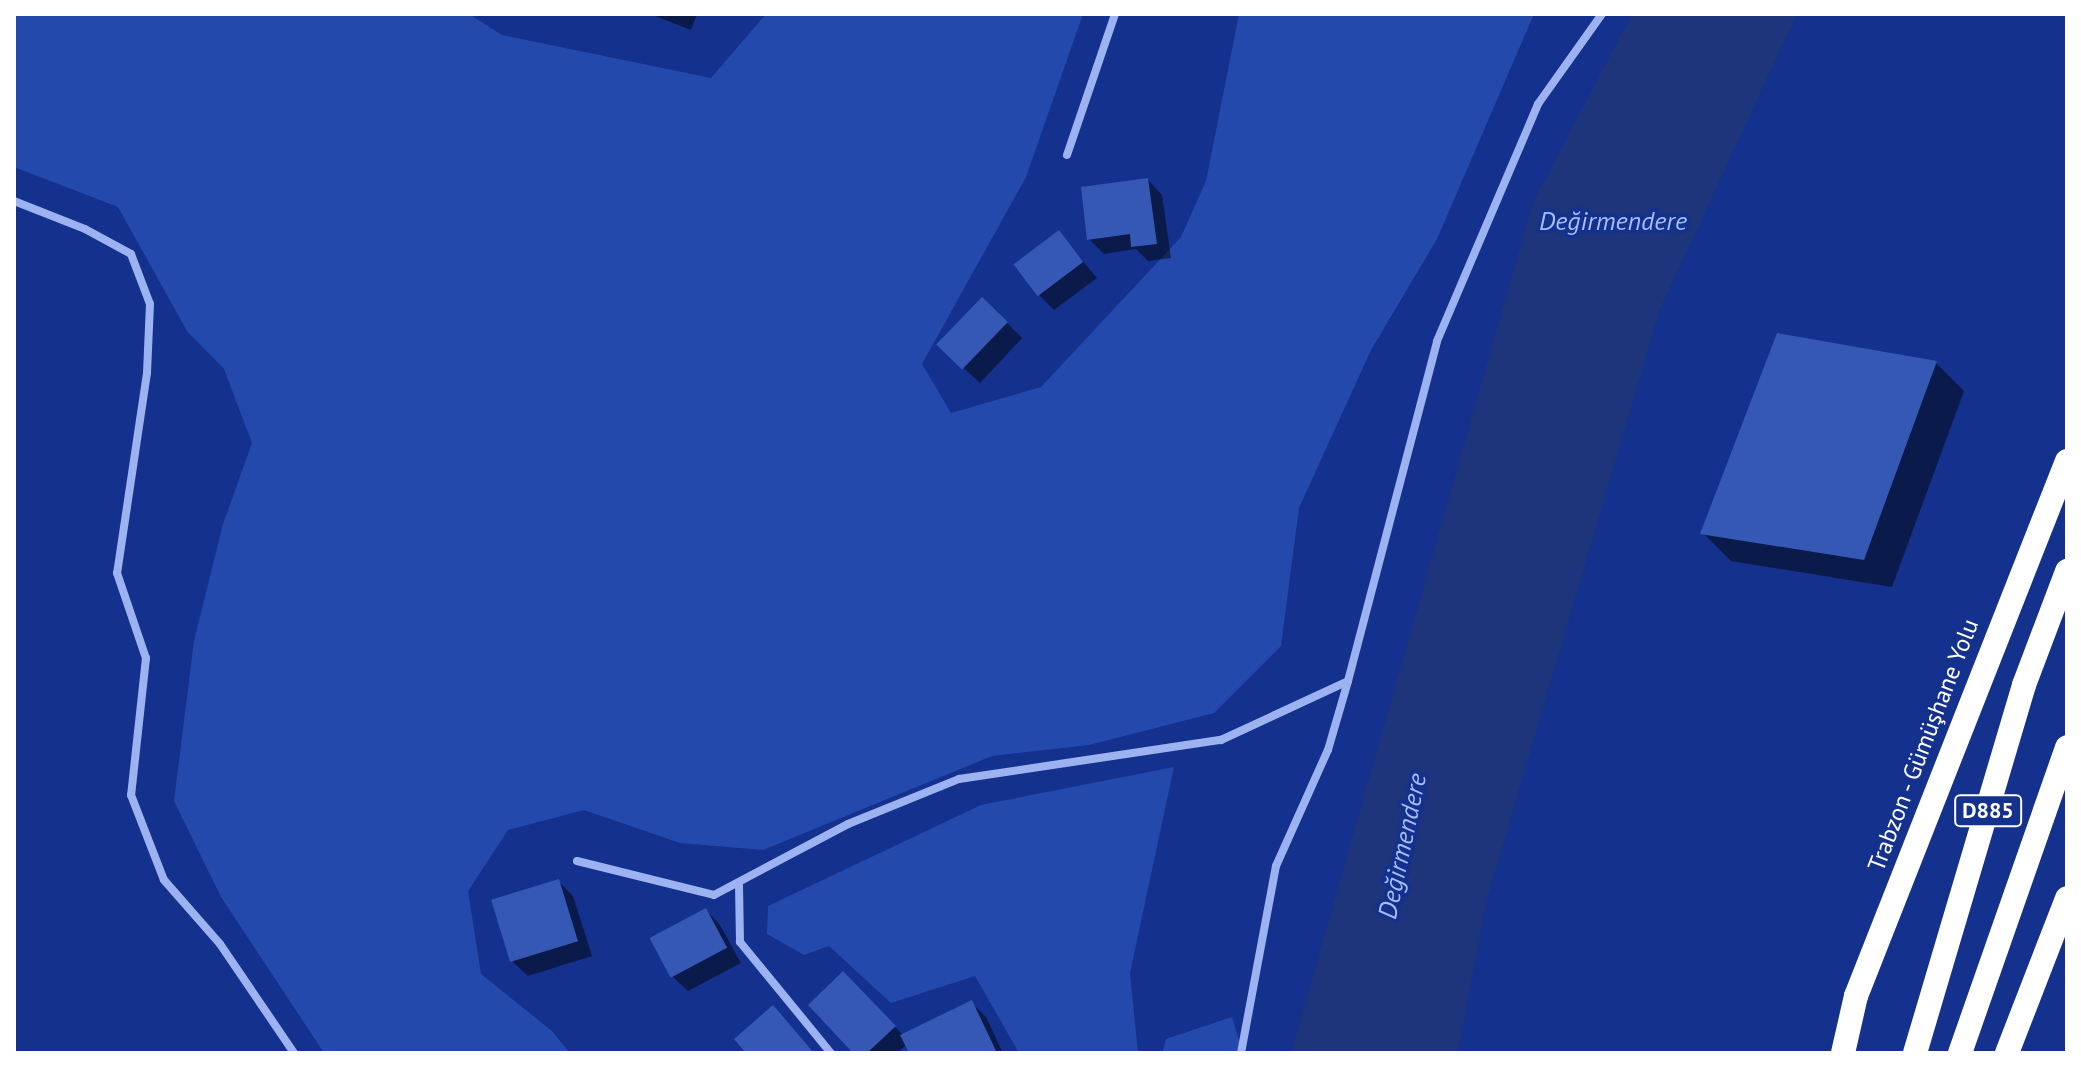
<!DOCTYPE html>
<meta charset="utf-8">
<style>
body{margin:0}
#map{position:relative;width:2081px;height:1067px;overflow:hidden;background:#13318d;font-family:"PT Sans",sans-serif}
div>[style]{position:absolute}
.green>*{inset:0;background:#2449ac}
.water>*{inset:0;background:#1e357b}
.shadow>*{inset:0;background:#0007}
.building>*{inset:0;background:#3658b5;transform-origin:0 0}
.street>*{height:8px;margin:-4px;padding:0 4px;transform-origin:4px;border-radius:4px;background:#9cb2f1}
.highway>*{height:24px;margin:-12px;padding:0 12px;transform-origin:12px;border-radius:12px;background:#fff}
span{translate:-50% -50%;white-space:nowrap;text-align:center;line-height:1.15;-webkit-text-stroke:7px #13318d;paint-order:stroke}
.shield-label span{padding:2px 6px;background:#13318d;border:2px solid;border-radius:6px;-webkit-text-stroke-width:0}
.shield-label{font-size:22px;color:#fff;font-weight:700}
.street-label{font-size:24px;color:#fff}
.water-label{font-size:26px;color:#a8bdf8;font-style:italic}
.frame{position:absolute;inset:0;border:16px solid #fff;pointer-events:none}
</style>
<div id="map">
<div class="green">
<i style="clip-path:polygon(14px 14px,469px 14px,502px 35px,711px 78px,766px 14px,1083px 14px,1026px 177px,922px 364px,951px 413px,1041px 387px,1181px 237px,1206px 181px,1239px 14px,1534px 14px,1437px 239px,1371px 350px,1299px 508px,1281px 646px,1214px 713px,1089px 745px,992px 756px,763px 850px,680px 843px,584px 810px,508px 830px,468px 891px,481px 974px,552px 1031px,570px 1053px,324px 1053px,221px 897px,174px 801px,194px 641px,223px 524px,252px 443px,224px 369px,187px 331px,118px 207px,14px 167px)"></i>
<i style="clip-path:polygon(1174px 767px,1130px 973px,1138px 1053px,1019px 1053px,975px 976px,891px 1003px,829px 946px,804px 955px,767px 934px,768px 906px,981px 805px)"></i>
<i style="clip-path:polygon(1232px 1017px,1243px 1053px,1162px 1053px,1166px 1039px)"></i>
</div>
<div class="water">
<i style="clip-path:polygon(1632px 14px,1797px 14px,1660px 309px,1487px 899px,1458px 1053px,1291px 1053px,1533px 202px)"></i>
</div>
<div class="shadow">
<i style="clip-path:polygon(650px 14px,697px 14px,691px 30px)"></i>
<i style="clip-path:polygon(1148px 180px,1162px 195px,1171px 258px,1148px 261px,1136px 249px,1104px 254px,1089px 239px)"></i>
<i style="clip-path:polygon(1058px 232px,1097px 278px,1054px 310px,1040px 296px)"></i>
<i style="clip-path:polygon(1007px 323px,1022px 338px,980px 383px,955px 360px)"></i>
<i style="clip-path:polygon(1936px 363px,1964px 391px,1892px 587px,1731px 561px,1703px 533px)"></i>
<i style="clip-path:polygon(558px 881px,573px 896px,592px 956px,528px 976px,513px 962px)"></i>
<i style="clip-path:polygon(706px 910px,720px 925px,741px 963px,688px 991px,673px 977px)"></i>
<i style="clip-path:polygon(843px 973px,903px 1035px,971px 1002px,986px 1017px,1003px 1053px,911px 1053px,907px 1044px,897px 1053px,856px 1053px)"></i>
</div>
<div class="building">
<i style="clip-path:polygon(1148px 178px,1157px 244px,1131px 247px,1130px 234px,1087px 240px,1081px 187px)"></i>
<i style="left:1059px;top:230px;width:40px;height:57px;rotate:53deg"></i>
<i style="left:982px;top:297px;width:36px;height:66px;rotate:44deg"></i>
<i style="clip-path:polygon(1777px 333px,1937px 361px,1864px 560px,1700px 534px)"></i>
<i style="left:559px;top:879px;width:65px;height:71px;rotate:73deg"></i>
<i style="left:706px;top:908px;width:45px;height:64px;rotate:62deg"></i>
<i style="clip-path:polygon(843px 971px,896px 1026px,867px 1053px,853px 1053px,808px 1005px)"></i>
<i style="clip-path:polygon(972px 1000px,997px 1053px,909px 1053px,900px 1035px)"></i>
<i style="clip-path:polygon(773px 1005px,814px 1053px,746px 1053px,734px 1039px)"></i>
</div>
<div class="street">
<i style="left:1067px;top:155px;width:149px;rotate:-71.2deg"></i>
<i style="left:14px;top:201px;width:76px;rotate:21.5deg"></i>
<i style="left:85px;top:229px;width:52px;rotate:28.5deg"></i>
<i style="left:131px;top:254px;width:53px;rotate:69.2deg"></i>
<i style="left:150px;top:304px;width:69px;rotate:92.5deg"></i>
<i style="left:147px;top:373px;width:202px;rotate:98.5deg"></i>
<i style="left:117px;top:573px;width:90px;rotate:71.2deg"></i>
<i style="left:146px;top:658px;width:138px;rotate:96.2deg"></i>
<i style="left:131px;top:795px;width:91px;rotate:68.8deg"></i>
<i style="left:164px;top:880px;width:85px;rotate:48.8deg"></i>
<i style="left:220px;top:944px;width:132px;rotate:55.8deg"></i>
<i style="left:577px;top:861px;width:141px;rotate:13.9deg"></i>
<i style="left:714px;top:895px;width:152px;rotate:-27.9deg"></i>
<i style="left:848px;top:824px;width:120px;rotate:-22.1deg"></i>
<i style="left:959px;top:779px;width:265px;rotate:-8.5deg"></i>
<i style="left:1221px;top:740px;width:140px;rotate:-24.9deg"></i>
<i style="left:1348px;top:681px;width:351px;rotate:-75.3deg"></i>
<i style="left:1437px;top:341px;width:258px;rotate:-66.9deg"></i>
<i style="left:1538px;top:104px;width:110px;rotate:-54.6deg"></i>
<i style="left:739px;top:885px;width:57px;rotate:89deg"></i>
<i style="left:740px;top:942px;width:144px;rotate:50.7deg"></i>
<i style="left:1241px;top:1053px;width:190px;rotate:-79.4deg"></i>
<i style="left:1276px;top:866px;width:127px;rotate:-65.9deg"></i>
<i style="left:1328px;top:750px;width:72px;rotate:-73.8deg"></i>
</div>
<div class="highway">
<i style="left:1843px;top:1053px;width:58px;rotate:-77.2deg"></i>
<i style="left:1856px;top:996px;width:575px;rotate:-68.48deg"></i>
<i style="left:1915px;top:1053px;width:384px;rotate:-73.5deg"></i>
<i style="left:2024px;top:685px;width:122px;rotate:-69.3deg"></i>
<i style="left:1960px;top:1053px;width:324px;rotate:-70.7deg"></i>
<i style="left:2007px;top:1053px;width:166px;rotate:-68.8deg"></i>
</div>
<div class="shield-label">
<span style="left:1988px;top:811px">D885</span>
</div>
<div class="street-label">
<span style="left:1923px;top:745px;rotate:-69deg">Trabzon - Gümüşhane Yolu</span>
</div>
<div class="water-label">
<span style="left:1613px;top:221px">Değirmendere</span>
<span style="left:1402px;top:846px;rotate:-78deg">Değirmendere</span>
</div>
<div class="frame"></div>
</div>
